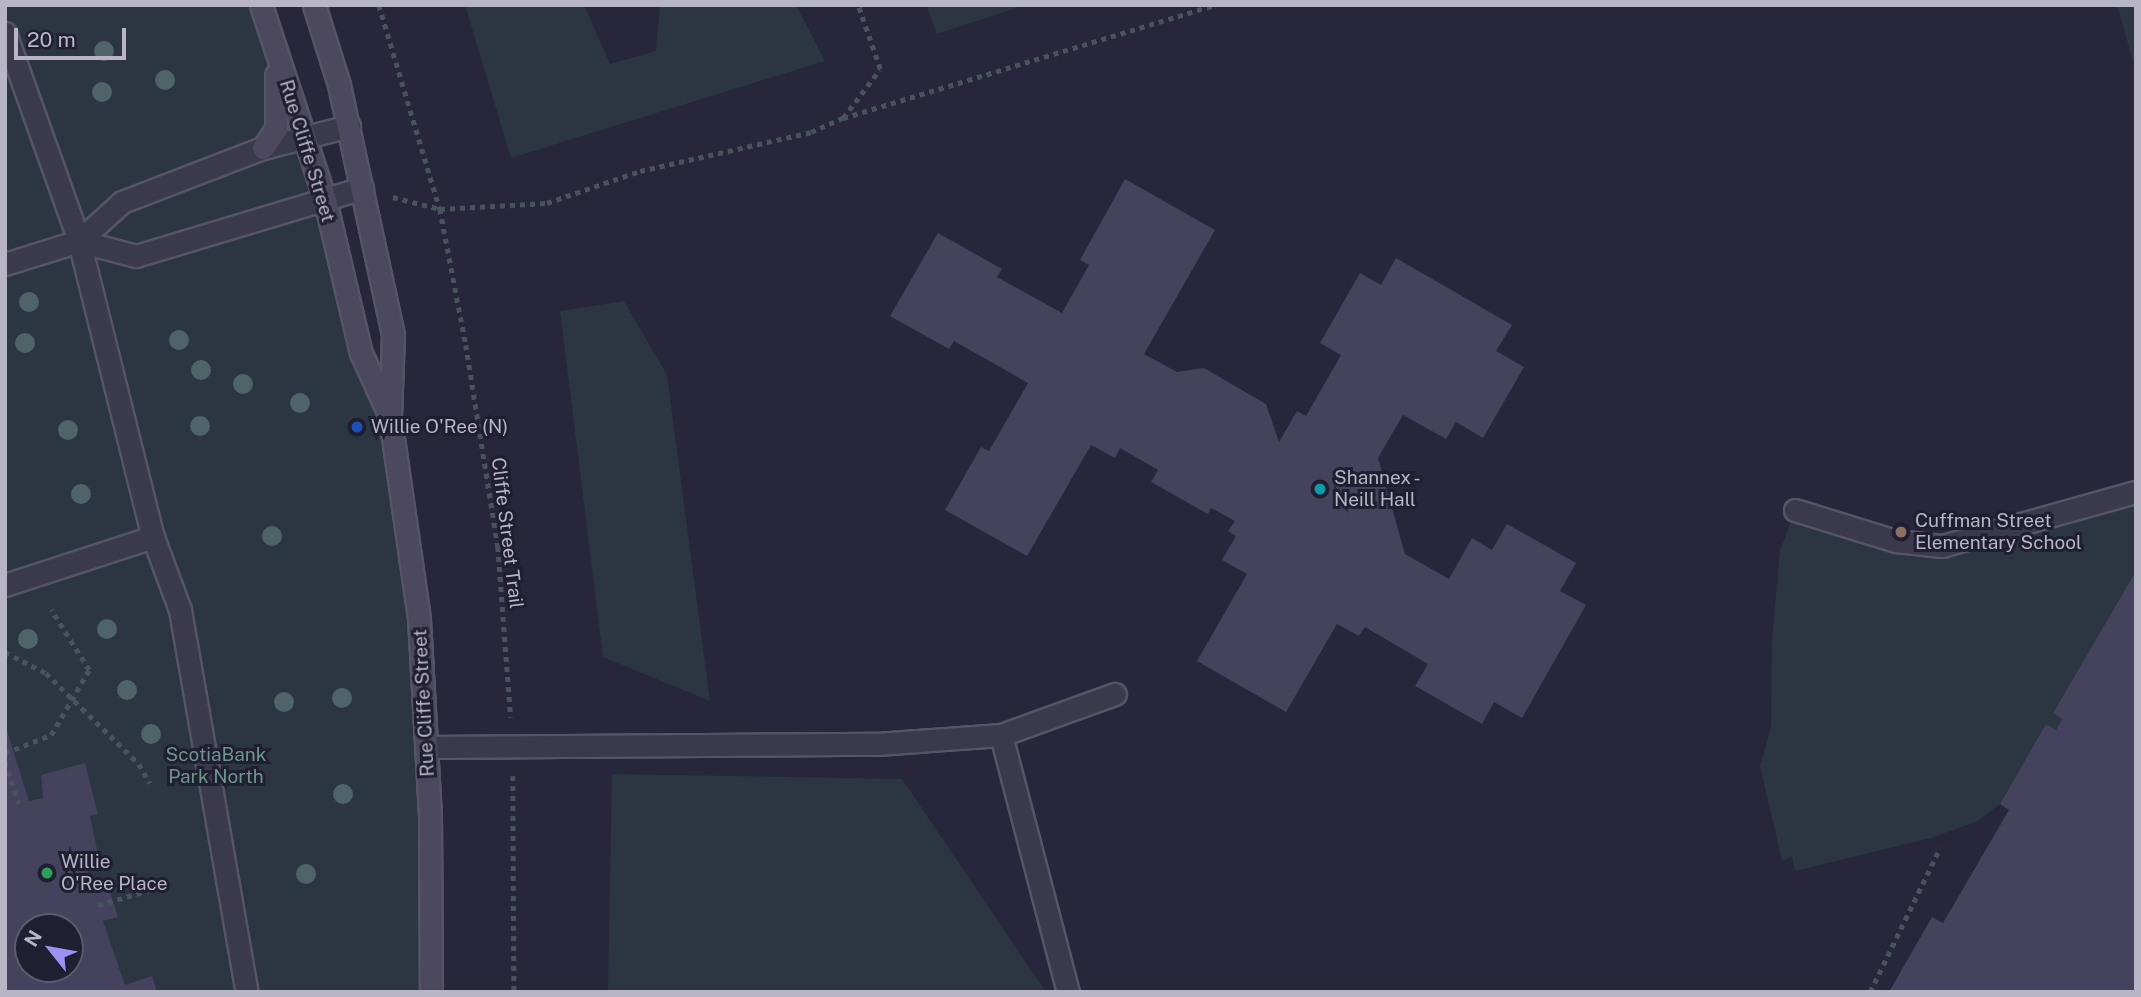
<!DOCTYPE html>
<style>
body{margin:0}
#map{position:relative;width:2141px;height:997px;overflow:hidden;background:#28263c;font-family:"Public Sans",sans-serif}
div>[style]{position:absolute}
.green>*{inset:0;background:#2c3542}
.building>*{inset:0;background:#44425c}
.path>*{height:4.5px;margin-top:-2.25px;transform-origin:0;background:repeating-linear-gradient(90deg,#4a525e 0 5px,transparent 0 10px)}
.roads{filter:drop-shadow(2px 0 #565467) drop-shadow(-2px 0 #565467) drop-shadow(0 2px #565467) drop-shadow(0 -2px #565467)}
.service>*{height:21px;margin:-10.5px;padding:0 10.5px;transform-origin:10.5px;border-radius:10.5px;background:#3b394c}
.secondary>*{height:21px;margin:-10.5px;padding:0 10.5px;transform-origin:10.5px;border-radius:10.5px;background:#4b485f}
.trees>*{width:20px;height:20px;margin:-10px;border-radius:50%;background:#4e6468}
.dots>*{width:19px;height:19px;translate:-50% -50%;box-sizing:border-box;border:4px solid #201e31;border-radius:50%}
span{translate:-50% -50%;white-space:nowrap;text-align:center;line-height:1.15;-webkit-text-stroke:6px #201e31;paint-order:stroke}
.street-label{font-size:19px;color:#b8b5c7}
.poi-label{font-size:19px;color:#b8b5c7}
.left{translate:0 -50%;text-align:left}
.park-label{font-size:19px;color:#6e978c}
.frame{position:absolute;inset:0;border:7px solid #b8b5c7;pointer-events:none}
.north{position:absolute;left:14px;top:913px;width:70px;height:70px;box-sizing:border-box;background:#201e31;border:2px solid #5d5a6d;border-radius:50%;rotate:301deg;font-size:19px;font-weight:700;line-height:28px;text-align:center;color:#b8b5c7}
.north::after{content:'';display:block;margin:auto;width:24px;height:32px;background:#9e91f1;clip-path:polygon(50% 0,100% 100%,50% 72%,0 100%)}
.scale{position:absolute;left:14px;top:28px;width:112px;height:32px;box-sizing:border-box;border:4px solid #b8b5c7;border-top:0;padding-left:9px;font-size:21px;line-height:24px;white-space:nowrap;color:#b8b5c7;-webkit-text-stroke:5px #201e31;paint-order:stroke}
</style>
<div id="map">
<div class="green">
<i style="clip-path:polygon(evenodd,5px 5px,261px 5px,390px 417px,419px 619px,431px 992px,5px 992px,5px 5px,28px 927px,70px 927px,70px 969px,28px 969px,28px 927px)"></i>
<i style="clip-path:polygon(465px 5px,584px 5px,610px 64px,656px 51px,660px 5px,796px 5px,825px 61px,511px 158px)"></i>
<i style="clip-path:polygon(926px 5px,1025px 5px,937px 34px)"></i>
<i style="clip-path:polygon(2117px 5px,2136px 5px,2136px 72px)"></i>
<i style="clip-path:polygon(624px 301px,667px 375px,710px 701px,603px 657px,560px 311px)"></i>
<i style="clip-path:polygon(2136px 492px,2136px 571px,2053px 713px,2062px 719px,2056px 730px,2046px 725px,2000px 804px,1978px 821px,1931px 838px,1795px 871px,1792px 856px,1782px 861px,1760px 766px,1771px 727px,1772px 639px,1780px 551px,1795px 510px,1942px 546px)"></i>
<i style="clip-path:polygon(612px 774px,902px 779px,1046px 992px,608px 992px)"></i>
</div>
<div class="building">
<i style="clip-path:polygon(1125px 179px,1215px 230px,1144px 354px,1177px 372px,1204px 368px,1266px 404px,1279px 442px,1297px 411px,1306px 416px,1341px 355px,1320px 343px,1360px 273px,1381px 285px,1396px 258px,1512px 325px,1496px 351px,1524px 367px,1483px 438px,1456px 422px,1446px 439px,1403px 415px,1378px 458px,1405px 554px,1449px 579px,1472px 538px,1492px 550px,1507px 524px,1576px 563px,1560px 591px,1586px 605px,1522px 718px,1494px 702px,1482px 724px,1415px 686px,1428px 664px,1365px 627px,1359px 636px,1337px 624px,1286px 712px,1197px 661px,1247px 574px,1222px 560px,1236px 536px,1228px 531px,1235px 521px,1211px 508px,1208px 514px,1151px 482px,1158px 470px,1120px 448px,1115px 458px,1091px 445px,1027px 556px,945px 510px,981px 447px,989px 451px,1028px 383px,954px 341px,949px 349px,890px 316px,938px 233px,1002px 269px,997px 277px,1062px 313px,1089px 265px,1080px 260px)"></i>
<i style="clip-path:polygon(2136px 571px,2136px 992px,1889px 992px,1932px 917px,1943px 923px,2009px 810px,2000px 804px,2046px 724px,2056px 730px,2062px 719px,2053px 713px)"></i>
<i style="clip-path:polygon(evenodd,5px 724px,29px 801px,43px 798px,41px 775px,85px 763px,98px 814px,90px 816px,98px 854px,83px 856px,93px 890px,108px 886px,118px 917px,103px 921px,125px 985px,152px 976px,157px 992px,5px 992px,5px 724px,28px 927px,70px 927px,70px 969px,28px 969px,28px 927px)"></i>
</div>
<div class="path">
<i style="left:379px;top:5px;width:213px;rotate:73.4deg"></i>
<i style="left:440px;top:209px;width:138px;rotate:79.2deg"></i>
<i style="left:466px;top:345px;width:205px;rotate:81deg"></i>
<i style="left:498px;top:547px;width:171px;rotate:85.7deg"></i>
<i style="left:843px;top:118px;width:388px;rotate:-16.9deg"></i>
<i style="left:393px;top:197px;width:49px;rotate:14.3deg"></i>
<i style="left:440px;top:209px;width:107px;rotate:-3.2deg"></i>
<i style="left:547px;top:203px;width:98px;rotate:-19deg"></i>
<i style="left:640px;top:171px;width:175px;rotate:-12.8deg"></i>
<i style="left:811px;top:132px;width:35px;rotate:-24deg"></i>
<i style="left:843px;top:118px;width:61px;rotate:-52.9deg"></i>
<i style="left:880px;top:69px;width:68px;rotate:-109deg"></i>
<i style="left:5px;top:652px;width:46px;rotate:27.1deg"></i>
<i style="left:46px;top:673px;width:130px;rotate:44.4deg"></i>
<i style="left:139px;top:764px;width:22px;rotate:60deg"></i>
<i style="left:5px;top:753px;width:49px;rotate:-21.4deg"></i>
<i style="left:51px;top:735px;width:75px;rotate:-59.7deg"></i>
<i style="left:89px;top:670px;width:71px;rotate:-122.3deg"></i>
<i style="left:5px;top:762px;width:44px;rotate:71.6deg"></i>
<i style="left:513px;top:776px;width:216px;rotate:89.7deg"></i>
<i style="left:98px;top:905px;width:65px;rotate:-16.2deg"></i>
<i style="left:1870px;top:992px;width:160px;rotate:-64.1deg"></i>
</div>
<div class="roads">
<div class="service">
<i style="left:5px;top:33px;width:221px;rotate:70.4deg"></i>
<i style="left:79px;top:241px;width:305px;rotate:76deg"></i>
<i style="left:153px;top:537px;width:78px;rotate:69.7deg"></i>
<i style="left:180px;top:610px;width:388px;rotate:80.1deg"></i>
<i style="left:79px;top:241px;width:59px;rotate:14.7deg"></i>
<i style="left:136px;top:256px;width:236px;rotate:-16.7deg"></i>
<i style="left:5px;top:264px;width:77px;rotate:-17.3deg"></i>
<i style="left:79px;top:241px;width:58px;rotate:-42.2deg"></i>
<i style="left:122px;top:202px;width:151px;rotate:-21deg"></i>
<i style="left:263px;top:148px;width:89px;rotate:-14.3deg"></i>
<i style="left:1795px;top:510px;width:106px;rotate:17.1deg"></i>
<i style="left:1896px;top:541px;width:46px;rotate:6.2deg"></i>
<i style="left:1942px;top:546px;width:201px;rotate:-15.6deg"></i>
<i style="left:5px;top:585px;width:156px;rotate:-18deg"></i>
<i style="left:1001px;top:735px;width:266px;rotate:75.4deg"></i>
<i style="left:426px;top:747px;width:451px;rotate:-0.4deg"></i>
<i style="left:877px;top:744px;width:124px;rotate:-4.2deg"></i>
<i style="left:1001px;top:735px;width:121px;rotate:-19.8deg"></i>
</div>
<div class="secondary">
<i style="left:261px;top:5px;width:205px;rotate:71.8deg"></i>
<i style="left:325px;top:200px;width:157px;rotate:76.8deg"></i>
<i style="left:361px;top:353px;width:65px;rotate:65.4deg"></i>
<i style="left:314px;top:5px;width:84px;rotate:72.6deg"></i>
<i style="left:339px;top:85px;width:256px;rotate:77.8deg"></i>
<i style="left:393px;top:335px;width:82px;rotate:92.1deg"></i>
<i style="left:390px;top:417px;width:204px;rotate:81.8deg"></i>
<i style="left:419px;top:619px;width:195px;rotate:86.8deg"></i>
<i style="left:430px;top:814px;width:178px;rotate:89.7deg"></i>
<i style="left:263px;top:148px;width:23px;rotate:-56deg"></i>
<i style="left:276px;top:129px;width:54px;rotate:-90deg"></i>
</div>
</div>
<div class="trees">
<i style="left:104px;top:51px"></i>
<i style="left:165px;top:80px"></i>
<i style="left:102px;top:92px"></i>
<i style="left:29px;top:302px"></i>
<i style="left:179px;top:340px"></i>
<i style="left:25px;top:343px"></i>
<i style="left:201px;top:370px"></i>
<i style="left:243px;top:384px"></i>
<i style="left:300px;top:403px"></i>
<i style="left:200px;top:426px"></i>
<i style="left:68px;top:430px"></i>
<i style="left:81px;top:494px"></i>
<i style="left:272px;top:536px"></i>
<i style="left:107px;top:629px"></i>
<i style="left:28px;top:639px"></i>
<i style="left:127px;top:690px"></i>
<i style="left:342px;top:698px"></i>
<i style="left:284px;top:702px"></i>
<i style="left:151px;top:734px"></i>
<i style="left:343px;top:794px"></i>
<i style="left:306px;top:874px"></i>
</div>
<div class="dots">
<i style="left:357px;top:427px;background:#1a4fb4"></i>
<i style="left:1320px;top:489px;background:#0f9aa8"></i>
<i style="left:1901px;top:532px;background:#8d6e63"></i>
<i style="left:47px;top:873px;background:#2e9e5b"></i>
</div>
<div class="street-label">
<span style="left:307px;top:151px;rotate:73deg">Rue Cliffe Street</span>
<span style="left:507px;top:533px;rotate:83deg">Cliffe Street Trail</span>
<span style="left:424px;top:703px;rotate:-93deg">Rue Cliffe Street</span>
</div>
<div class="poi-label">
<span class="left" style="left:371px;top:427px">Willie O'Ree (N)</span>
<span class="left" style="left:1334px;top:489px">Shannex -<br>Neill Hall</span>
<span class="left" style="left:1915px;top:532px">Cuffman Street<br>Elementary School</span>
<span class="left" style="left:61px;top:873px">Willie<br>O'Ree Place</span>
</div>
<div class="park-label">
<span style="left:216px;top:766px">ScotiaBank<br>Park North</span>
</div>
<div class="frame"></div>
<div class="north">N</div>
<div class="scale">20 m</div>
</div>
